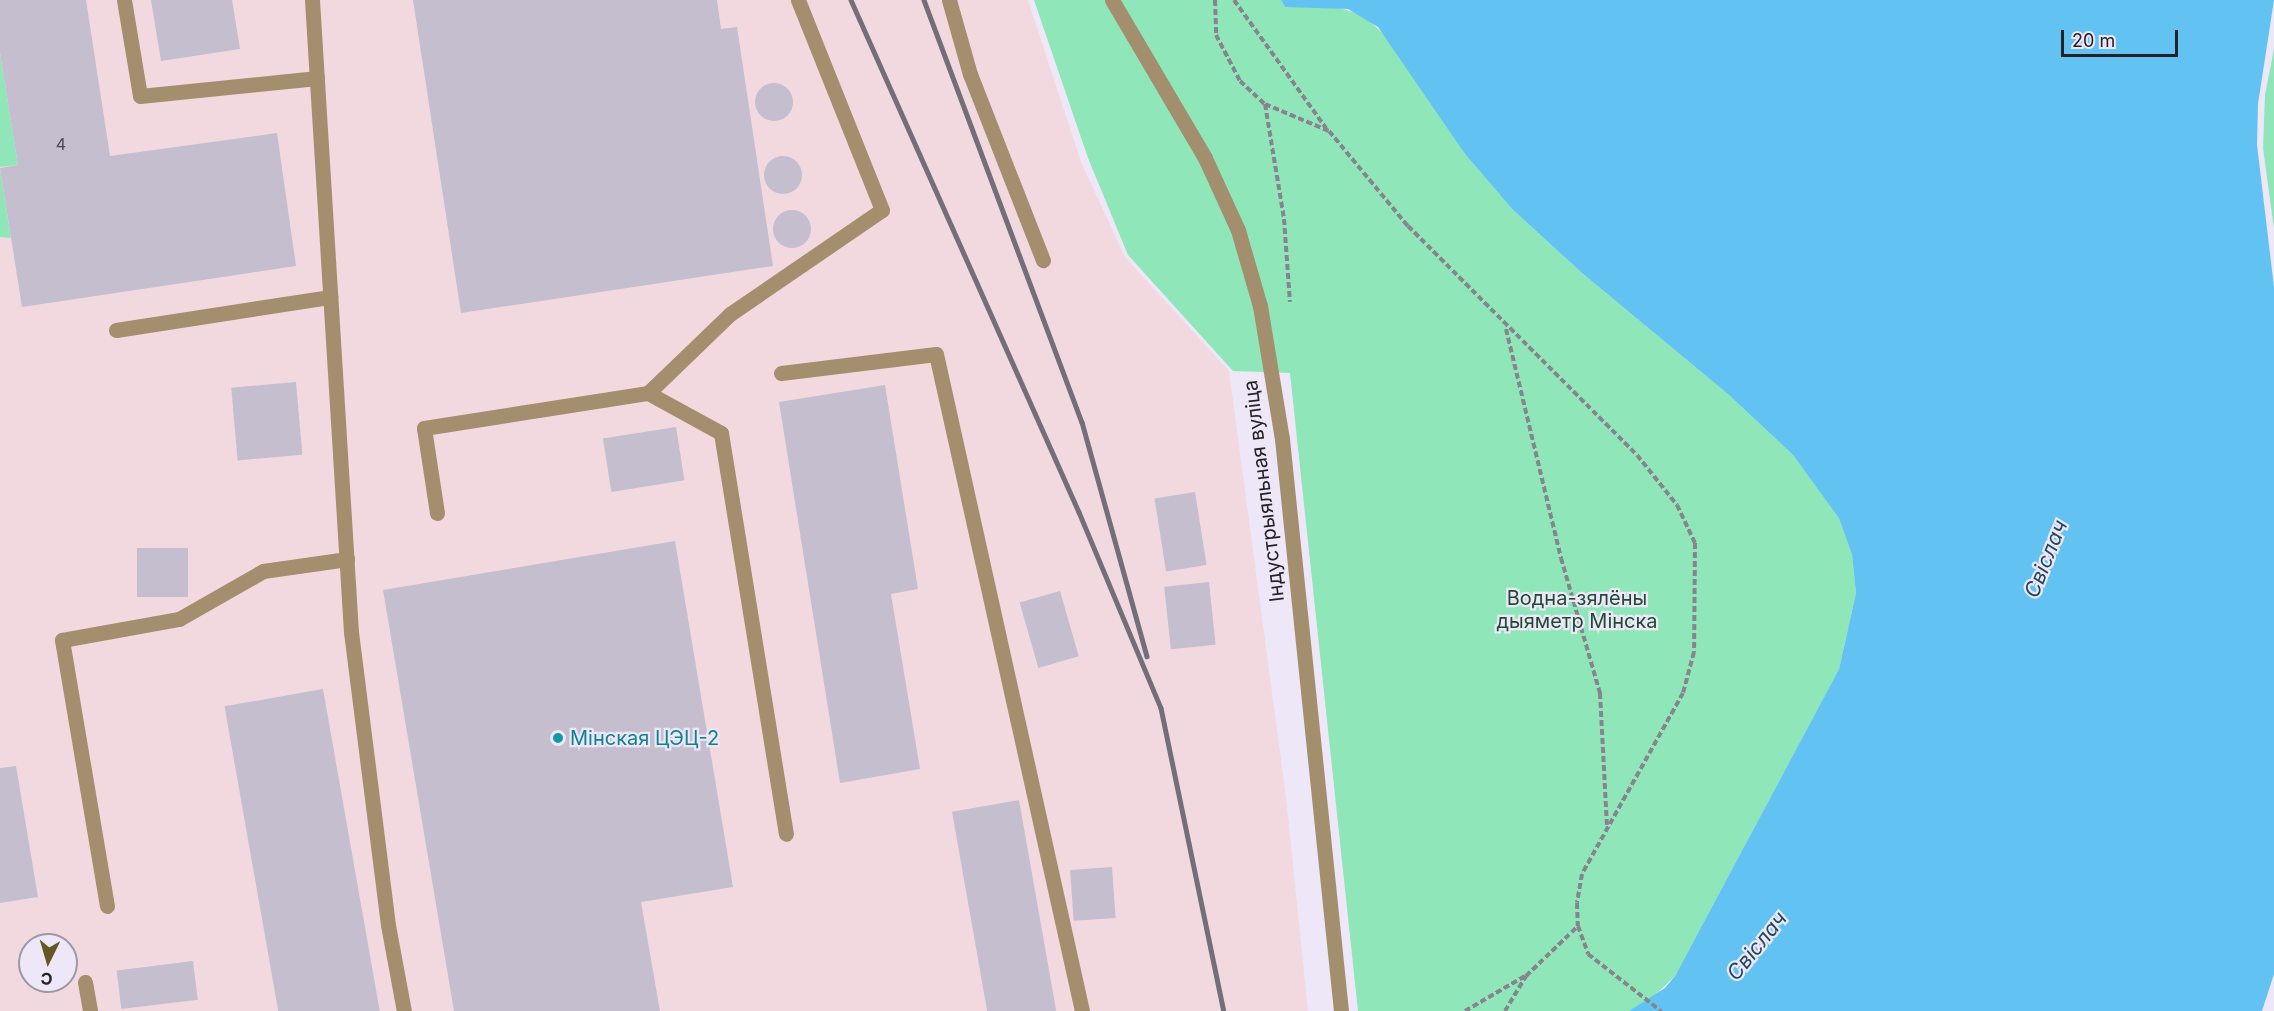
<!DOCTYPE html>
<meta charset="utf-8">
<style>
body{margin:0}
#map{position:relative;width:2274px;height:1011px;overflow:hidden;background:#ede7f8;font-family:Inter,sans-serif}
div>[style]{position:absolute}
.industrial>*{inset:0;background:#f2d9e0}
.green>*{inset:0;background:#8ee6b9}
.water>*{inset:0;background:#62c3f3}
.building>*{inset:0;background:#c4bece;transform-origin:0 0}
.round{border-radius:50%}
.path>*{height:4px;margin-top:-2px;transform-origin:0;background:repeating-linear-gradient(90deg,#88848f 0 6px,transparent 0 9px)}
.service>*{height:15px;margin:-7.5px;padding:0 7.5px;transform-origin:7.5px;border-radius:7.5px;background:#a38e6e}
.minor>*{height:15px;margin:-7.5px;padding:0 7.5px;transform-origin:7.5px;border-radius:7.5px;background:#a38e6e}
.rail>*{height:4.5px;margin:-2.25px;padding:0 2.25px;transform-origin:2.25px;border-radius:2.25px;background:#726f79}
.dots>*{width:16px;height:16px;translate:-50% -50%;box-sizing:border-box;border:3px solid #ede7f8;border-radius:50%}
span{translate:-50% -50%;white-space:nowrap;text-align:center;line-height:1.15;-webkit-text-stroke:4.5px #ede7f8;paint-order:stroke}
.number-label{font-size:16px;color:#4c4952}
.number-label span{-webkit-text-stroke-width:0}
.street-label{font-size:20px;color:#242228}
.park-label{font-size:20px;color:#214a36}
.culture-label{font-size:20px;color:#0d838f}
.left{translate:0 -50%;text-align:left}
.water-label{font-size:21px;color:#1f495d;font-style:italic}
.north{position:absolute;left:18px;top:933px;width:60px;height:60px;box-sizing:border-box;background:#ede7f8;border:2px solid #9d98a5;border-radius:50%;rotate:185deg;font-size:16px;font-weight:700;line-height:24px;text-align:center;color:#242228}
.north::after{content:'';display:block;margin:auto;width:21px;height:27px;background:#655724;clip-path:polygon(50% 0,100% 100%,50% 72%,0 100%)}
.scale{position:absolute;left:2061px;top:30px;width:117px;height:27px;box-sizing:border-box;border:3px solid #242228;border-top:0;padding-left:8px;font-size:18px;line-height:21px;white-space:nowrap;color:#242228;-webkit-text-stroke:4px #ede7f8;paint-order:stroke}
</style>
<div id="map">
<div class="industrial">
<i style="clip-path:polygon(evenodd,0 0,1028px 0,1081px 162px,1125px 257px,1229px 371px,1286px 797px,1308px 1011px,0 1011px,0 237px,11px 238px,0 167px,18px 165px,0 53px,0 0,30px 945px,66px 945px,66px 981px,30px 981px,30px 945px)"></i>
</div>
<div class="green">
<i style="clip-path:polygon(1034px 0,1281px 0,1285px 7px,1332px 6px,1363px 15px,1392px 42px,1465px 154px,1513px 210px,1582px 273px,1729px 395px,1793px 455px,1839px 517px,1852px 555px,1856px 593px,1839px 669px,1675px 976px,1651px 999px,1629px 1011px,1358px 1011px,1290px 373px,1233px 371px,1128px 255px,1088px 158px)"></i>
<i style="clip-path:polygon(2274px 49px,2274px 229px,2263px 148px,2265px 95px)"></i>
<i style="clip-path:polygon(0 53px,18px 165px,0 167px)"></i>
<i style="clip-path:polygon(0 168px,11px 238px,0 237px)"></i>
</div>
<div class="water">
<i style="clip-path:polygon(1281px 0,2274px 0,2258px 104px,2257px 145px,2274px 287px,2274px 974px,2262px 1011px,1629px 1011px,1665px 988px,1675px 976px,1839px 669px,1856px 593px,1852px 555px,1839px 518px,1793px 455px,1729px 395px,1582px 273px,1513px 210px,1465px 154px,1378px 27px,1348px 9px,1285px 7px)"></i>
</div>
<div class="building">
<i style="clip-path:polygon(0 0,86px 0,110px 156px,277px 133px,296px 266px,22px 307px,0 168px,18px 165px,0 53px)"></i>
<i style="clip-path:polygon(151px 0,232px 0,240px 49px,161px 61px)"></i>
<i style="clip-path:polygon(413px 0,717px 0,721px 29px,737px 27px,773px 266px,461px 313px)"></i>
<i class="round" style="left:755px;top:83px;width:38px;height:38px"></i>
<i class="round" style="left:764px;top:156px;width:38px;height:38px"></i>
<i class="round" style="left:773px;top:210px;width:38px;height:38px"></i>
<i style="left:296px;top:382px;width:73px;height:65px;rotate:85deg"></i>
<i style="clip-path:polygon(885px 385px,918px 589px,891px 594px,920px 769px,840px 783px,779px 402px)"></i>
<i style="left:676px;top:427px;width:54px;height:74px;rotate:81deg"></i>
<i style="left:1195px;top:492px;width:74px;height:41px;rotate:81deg"></i>
<i style="clip-path:polygon(675px 541px,733px 887px,641px 902px,660px 1011px,454px 1011px,383px 590px)"></i>
<i style="left:137px;top:548px;width:51px;height:49px"></i>
<i style="left:1209px;top:582px;width:63px;height:45px;rotate:84deg"></i>
<i style="left:1060px;top:591px;width:68px;height:42px;rotate:74deg"></i>
<i style="left:323px;top:689px;width:327px;height:100px;rotate:80deg"></i>
<i style="clip-path:polygon(16px 766px,38px 897px,0 903px,0 768px)"></i>
<i style="left:1019px;top:800px;width:214px;height:68px;rotate:80deg"></i>
<i style="left:1112px;top:867px;width:51px;height:42px;rotate:86deg"></i>
<i style="left:193px;top:961px;width:39px;height:77px;rotate:83deg"></i>
</div>
<div class="path">
<i style="left:1215px;top:0;width:35px;rotate:88deg"></i>
<i style="left:1216px;top:35px;width:52px;rotate:62.4deg"></i>
<i style="left:1240px;top:81px;width:34px;rotate:43deg"></i>
<i style="left:1265px;top:104px;width:69px;rotate:22.9deg"></i>
<i style="left:1329px;top:131px;width:124px;rotate:50.3deg"></i>
<i style="left:1408px;top:226px;width:324px;rotate:45deg"></i>
<i style="left:1637px;top:455px;width:64px;rotate:51.3deg"></i>
<i style="left:1677px;top:505px;width:42px;rotate:64.7deg"></i>
<i style="left:1695px;top:543px;width:109px;rotate:90.5deg"></i>
<i style="left:1694px;top:652px;width:42px;rotate:105deg"></i>
<i style="left:1683px;top:693px;width:207px;rotate:119.2deg"></i>
<i style="left:1582px;top:874px;width:29px;rotate:100deg"></i>
<i style="left:1577px;top:903px;width:23px;rotate:88deg"></i>
<i style="left:1578px;top:926px;width:30px;rotate:70deg"></i>
<i style="left:1588px;top:954px;width:93px;rotate:38deg"></i>
<i style="left:1234px;top:0;width:158px;rotate:54.3deg"></i>
<i style="left:1265px;top:104px;width:117px;rotate:80.6deg"></i>
<i style="left:1284px;top:219px;width:83px;rotate:85.9deg"></i>
<i style="left:1506px;top:329px;width:236px;rotate:76.5deg"></i>
<i style="left:1561px;top:558px;width:141px;rotate:73.9deg"></i>
<i style="left:1600px;top:693px;width:132px;rotate:87deg"></i>
<i style="left:1465px;top:1011px;width:69px;rotate:-30.3deg"></i>
<i style="left:1505px;top:1011px;width:41px;rotate:-59deg"></i>
<i style="left:1526px;top:976px;width:72px;rotate:-43.9deg"></i>
</div>
<div class="service">
<i style="left:124px;top:0;width:97px;rotate:80.5deg"></i>
<i style="left:140px;top:96px;width:178px;rotate:-5.8deg"></i>
<i style="left:312px;top:0;width:633px;rotate:86.47deg"></i>
<i style="left:351px;top:632px;width:295px;rotate:82.8deg"></i>
<i style="left:388px;top:925px;width:87px;rotate:79.5deg"></i>
<i style="left:949px;top:0;width:77px;rotate:74.2deg"></i>
<i style="left:970px;top:74px;width:200px;rotate:68.6deg"></i>
<i style="left:116px;top:330px;width:217px;rotate:-8.8deg"></i>
<i style="left:781px;top:373px;width:156px;rotate:-7deg"></i>
<i style="left:936px;top:354px;width:673px;rotate:77.47deg"></i>
<i style="left:648px;top:393px;width:83px;rotate:28.7deg"></i>
<i style="left:721px;top:433px;width:406px;rotate:80.8deg"></i>
<i style="left:437px;top:513px;width:86px;rotate:-98.7deg"></i>
<i style="left:424px;top:428px;width:227px;rotate:-8.9deg"></i>
<i style="left:648px;top:393px;width:114px;rotate:-43.9deg"></i>
<i style="left:730px;top:314px;width:184px;rotate:-34.4deg"></i>
<i style="left:882px;top:210px;width:226px;rotate:-111.8deg"></i>
<i style="left:107px;top:906px;width:270px;rotate:-99.6deg"></i>
<i style="left:62px;top:640px;width:119px;rotate:-10.2deg"></i>
<i style="left:179px;top:619px;width:97px;rotate:-29.7deg"></i>
<i style="left:263px;top:571px;width:85px;rotate:-8.1deg"></i>
<i style="left:85px;top:982px;width:29px;rotate:80deg"></i>
</div>
<div class="minor">
<i style="left:1112px;top:0;width:183px;rotate:59.5deg"></i>
<i style="left:1205px;top:158px;width:79px;rotate:65.4deg"></i>
<i style="left:1238px;top:230px;width:79px;rotate:73.9deg"></i>
<i style="left:1260px;top:306px;width:135px;rotate:80.6deg"></i>
<i style="left:1282px;top:439px;width:575px;rotate:84.11deg"></i>
</div>
<div class="rail">
<i style="left:851px;top:0;width:560px;rotate:66deg"></i>
<i style="left:1079px;top:512px;width:212px;rotate:67.3deg"></i>
<i style="left:1161px;top:708px;width:309px;rotate:78.3deg"></i>
<i style="left:924px;top:0;width:451px;rotate:69.5deg"></i>
<i style="left:1082px;top:422px;width:243px;rotate:74.5deg"></i>
</div>
<div class="dots">
<i style="left:558px;top:738px;background:#0f9aa8"></i>
</div>
<div class="number-label">
<span style="left:61px;top:144px">4</span>
</div>
<div class="street-label">
<span style="left:1264px;top:491px;rotate:-97deg">Індустрыяльная вуліца</span>
</div>
<div class="park-label">
<span style="left:1577px;top:610px">Водна-зялёны<br>дыяметр Мінска</span>
</div>
<div class="culture-label">
<span class="left" style="left:570px;top:738px">Мінская ЦЭЦ-2</span>
</div>
<div class="water-label">
<span style="left:2046px;top:559px;rotate:-68deg">Свіслач</span>
<span style="left:1757px;top:946px;rotate:-51deg">Свіслач</span>
</div>
<div class="north">С</div>
<div class="scale">20 m</div>
</div>
